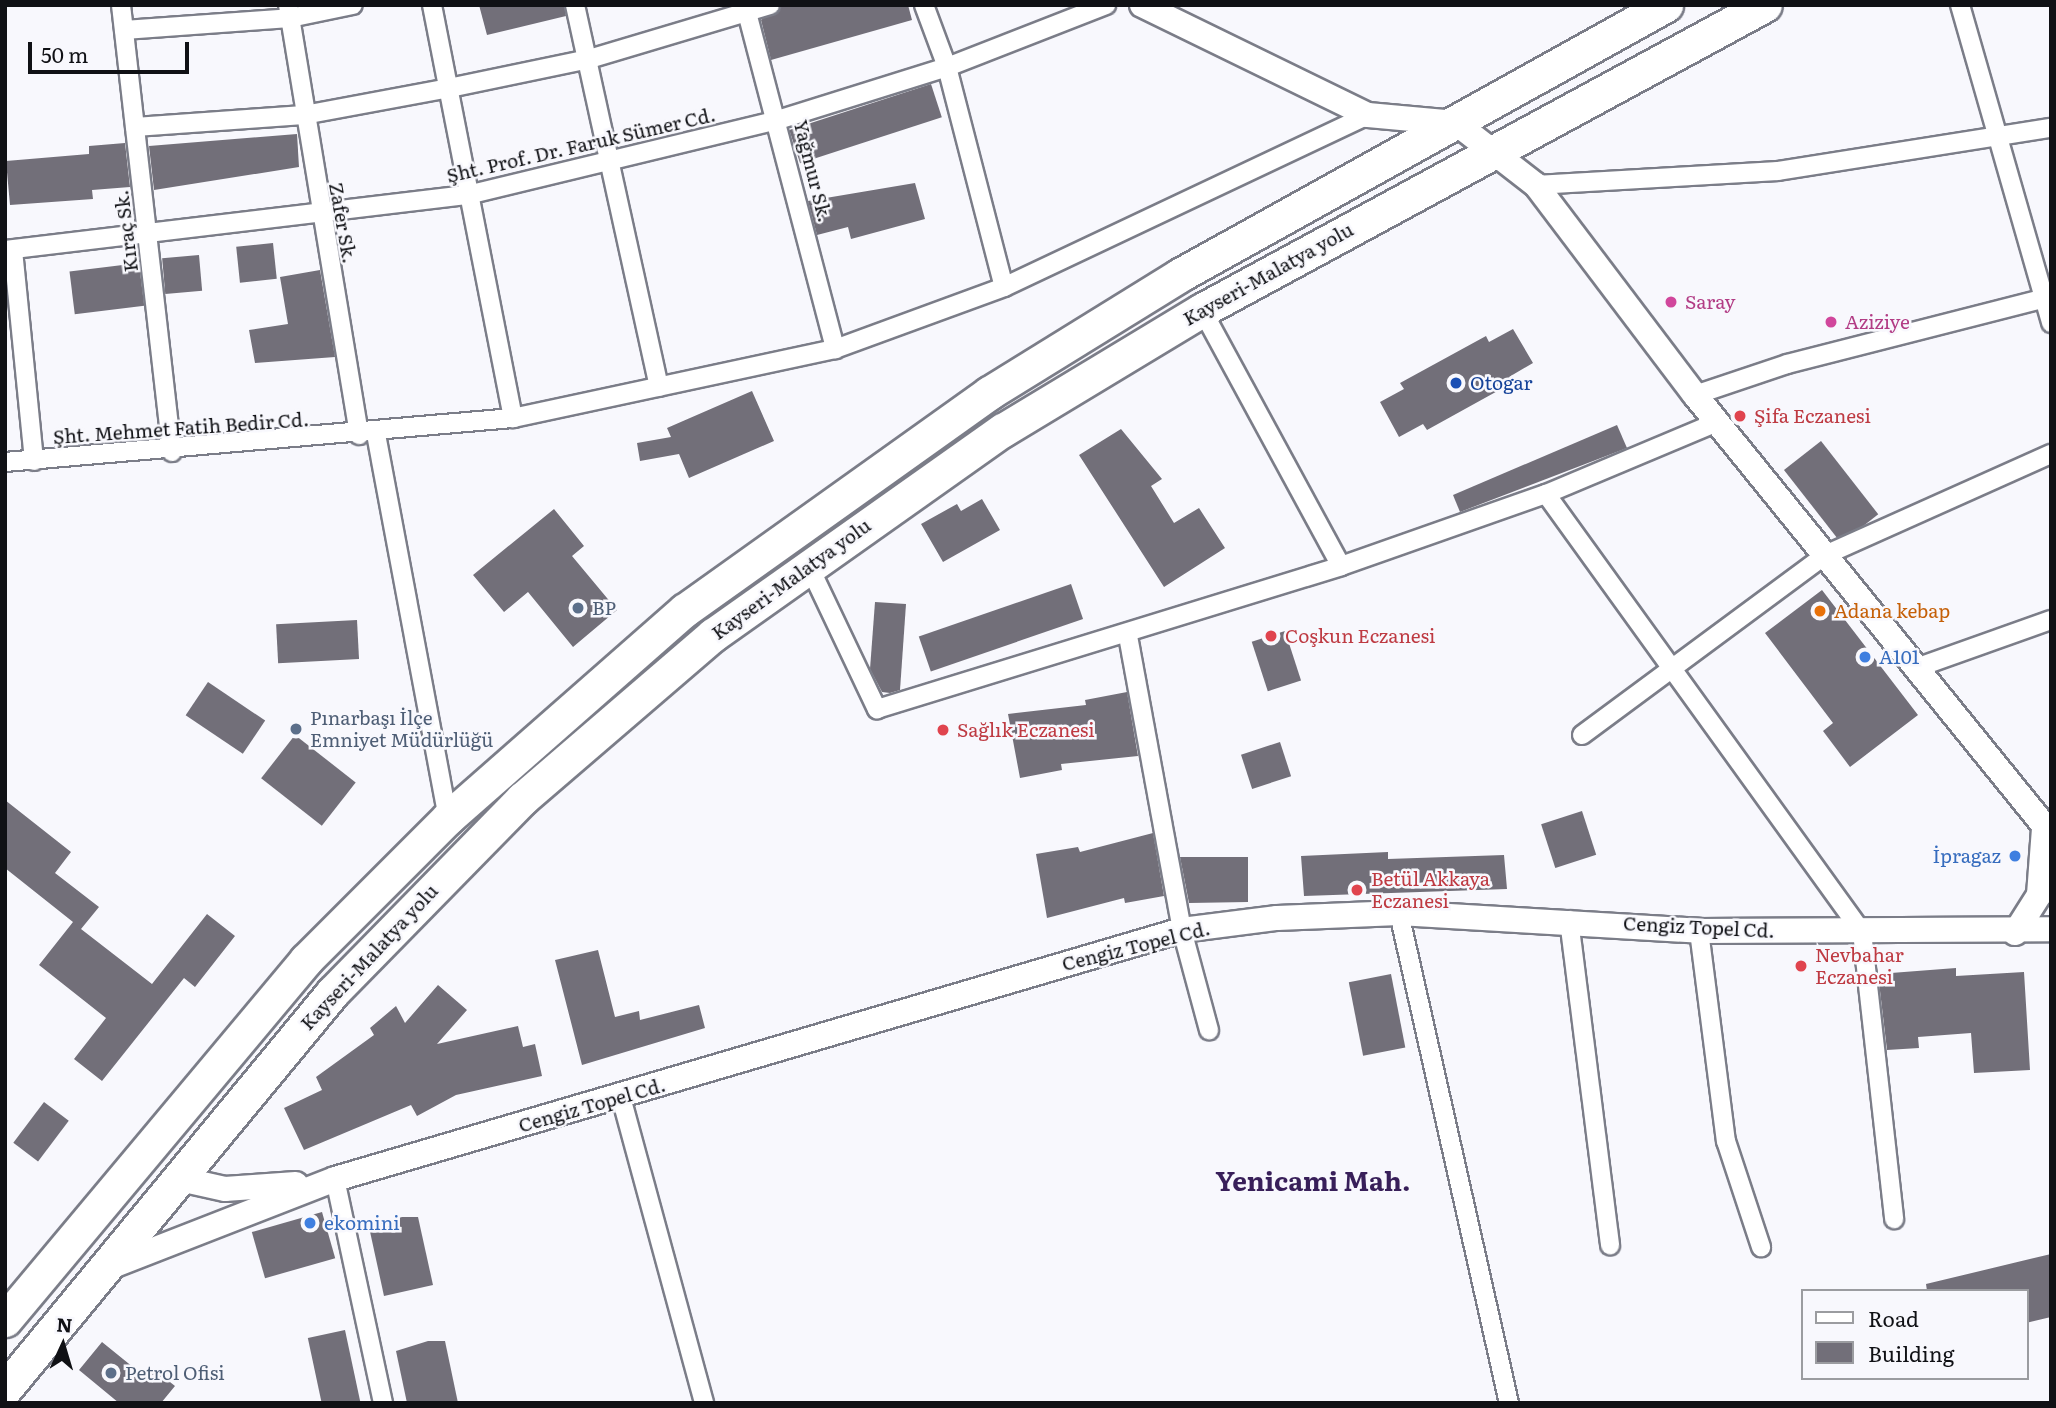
<!DOCTYPE html>
<meta charset="utf-8">
<style>
body{margin:0}
#map{position:relative;width:2056px;height:1408px;overflow:hidden;background:#f8f8fd;font-family:Literata,serif}
div>[style]{position:absolute}
.building>*{inset:0;background:#726f79;transform-origin:0 0}
.roads{filter:drop-shadow(2px 0 #7b7d88) drop-shadow(-2px 0 #7b7d88) drop-shadow(0 2px #7b7d88) drop-shadow(0 -2px #7b7d88)}
.street>*{height:18px;margin:-9px;padding:0 9px;transform-origin:9px;border-radius:9px;background:#fff}
.secondary>*{height:24px;margin:-12px;padding:0 12px;transform-origin:12px;border-radius:12px;background:#fff}
.highway>*{height:33px;margin:-16.5px;padding:0 16.5px;transform-origin:16.5px;border-radius:16.5px;background:#fff}
.dots>*{width:19px;height:19px;translate:-50% -50%;box-sizing:border-box;border:4px solid #f8f8fd;border-radius:50%}
span{translate:-50% -50%;white-space:nowrap;text-align:center;line-height:1.15;-webkit-text-stroke:5px #f8f8fd;paint-order:stroke}
.street-label{font-size:19px;color:#101115}
.hotel-label{font-size:19px;color:#b23c85}
.left{translate:0 -50%;text-align:left}
.transit-label{font-size:19px;color:#164399}
.health-label{font-size:19px;color:#be3a42}
.service-label{font-size:19px;color:#4e5e75}
.food-label{font-size:19px;color:#c56008}
.shop-label{font-size:19px;color:#366cbe}
.right{translate:-100% -50%;text-align:right}
.district-label{font-size:26px;color:#381f59;font-weight:700}
.frame{position:absolute;inset:0;border:7px solid #101115;pointer-events:none}
.legend{position:absolute;left:1801px;top:1289px;width:228px;height:91px;box-sizing:border-box;background:#f8f8fd;border:2px solid #9b9ca0;margin:0;padding:9px 12px;list-style:none;font-size:21px;color:#101115}
.legend li{display:flex;align-items:center;gap:14px;height:35px}
.legend b{width:35px;border:2px solid #9b9ca0}
.north{position:absolute;left:28px;top:1310px;width:70px;height:70px;-webkit-text-stroke:5px #f8f8fd;paint-order:stroke;rotate:4deg;font-size:19px;font-weight:700;line-height:28px;text-align:center;color:#101115}
.north::after{content:'';display:block;margin:auto;width:24px;height:32px;background:#101115;clip-path:polygon(50% 0,100% 100%,50% 72%,0 100%)}
.scale{position:absolute;left:28px;top:42px;width:161px;height:32px;box-sizing:border-box;border:4px solid #101115;border-top:0;padding-left:9px;font-size:21px;line-height:24px;white-space:nowrap;color:#101115;-webkit-text-stroke:5px #f8f8fd;paint-order:stroke}
</style>
<div id="map">
<div class="building">
<i style="clip-path:polygon(479px 5px,564px 5px,566px 16px,487px 35px)"></i>
<i style="clip-path:polygon(781px 5px,908px 5px,912px 20px,771px 60px,761px 20px)"></i>
<i style="left:931px;top:84px;width:35px;height:149px;rotate:72deg"></i>
<i style="clip-path:polygon(297px 134px,299px 167px,154px 190px,149px 146px)"></i>
<i style="clip-path:polygon(125px 143px,130px 187px,92px 190px,93px 199px,10px 205px,6px 161px,89px 154px,89px 146px)"></i>
<i style="clip-path:polygon(915px 183px,925px 219px,851px 239px,848px 227px,817px 235px,808px 201px)"></i>
<i style="left:273px;top:243px;width:36px;height:37px;rotate:84deg"></i>
<i style="left:199px;top:255px;width:36px;height:37px;rotate:85deg"></i>
<i style="left:139px;top:263px;width:43px;height:70px;rotate:83deg"></i>
<i style="clip-path:polygon(320px 270px,335px 357px,255px 363px,249px 330px,288px 324px,280px 277px)"></i>
<i style="clip-path:polygon(1513px 329px,1533px 363px,1509px 377px,1512px 383px,1427px 430px,1423px 424px,1399px 437px,1380px 402px,1404px 389px,1400px 383px,1486px 336px,1489px 342px)"></i>
<i style="clip-path:polygon(752px 391px,774px 441px,689px 478px,679px 454px,640px 461px,637px 443px,671px 437px,667px 428px)"></i>
<i style="clip-path:polygon(1617px 425px,1627px 448px,1460px 512px,1453px 495px)"></i>
<i style="clip-path:polygon(1121px 429px,1162px 479px,1151px 486px,1174px 523px,1199px 508px,1225px 548px,1164px 587px,1079px 455px)"></i>
<i style="left:1821px;top:441px;width:93px;height:47px;rotate:52deg"></i>
<i style="clip-path:polygon(982px 499px,1000px 530px,943px 562px,921px 524px,957px 504px,961px 511px)"></i>
<i style="clip-path:polygon(554px 509px,584px 546px,572px 556px,617px 610px,573px 647px,528px 592px,504px 612px,473px 575px)"></i>
<i style="left:1071px;top:584px;width:37px;height:161px;rotate:71deg"></i>
<i style="clip-path:polygon(1822px 590px,1918px 715px,1850px 767px,1823px 731px,1833px 723px,1765px 633px)"></i>
<i style="clip-path:polygon(875px 602px,906px 604px,900px 690px,890px 693px,882px 692px,870px 669px)"></i>
<i style="left:357px;top:620px;width:39px;height:81px;rotate:87deg"></i>
<i style="left:1285px;top:631px;width:52px;height:35px;rotate:72deg"></i>
<i style="left:208px;top:682px;width:69px;height:40px;rotate:34deg"></i>
<i style="clip-path:polygon(1127px 692px,1138px 756px,1061px 764px,1062px 770px,1020px 778px,1008px 714px,1086px 705px,1085px 700px)"></i>
<i style="left:295px;top:735px;width:77px;height:55px;rotate:38deg"></i>
<i style="left:1280px;top:742px;width:36px;height:41px;rotate:72deg"></i>
<i style="clip-path:polygon(5px 800px,71px 852px,55px 873px,99px 907px,81px 929px,152px 984px,207px 914px,235px 936px,195px 987px,184px 978px,102px 1081px,74px 1059px,106px 1018px,39px 965px,73px 922px,5px 868px)"></i>
<i style="left:1582px;top:811px;width:46px;height:43px;rotate:72deg"></i>
<i style="clip-path:polygon(1153px 833px,1164px 896px,1125px 903px,1124px 898px,1047px 918px,1036px 854px,1078px 847px,1080px 852px)"></i>
<i style="clip-path:polygon(1388px 852px,1388px 859px,1504px 855px,1507px 889px,1304px 896px,1301px 856px)"></i>
<i style="clip-path:polygon(1180px 857px,1248px 857px,1248px 902px,1189px 903px)"></i>
<i style="clip-path:polygon(598px 950px,615px 1017px,639px 1011px,640px 1020px,699px 1005px,705px 1028px,582px 1065px,555px 960px)"></i>
<i style="clip-path:polygon(1956px 968px,1956px 976px,2024px 972px,2030px 1070px,1974px 1073px,1971px 1033px,1918px 1037px,1919px 1048px,1887px 1050px,1878px 974px)"></i>
<i style="left:1391px;top:974px;width:75px;height:43px;rotate:79deg"></i>
<i style="clip-path:polygon(438px 985px,467px 1010px,437px 1044px,518px 1026px,523px 1047px,535px 1044px,542px 1076px,456px 1095px,417px 1116px,411px 1105px,304px 1150px,284px 1108px,322px 1090px,316px 1077px,374px 1035px,370px 1028px,396px 1006px,405px 1023px)"></i>
<i style="left:44px;top:1102px;width:31px;height:51px;rotate:37deg"></i>
<i style="left:322px;top:1212px;width:48px;height:73px;rotate:74deg"></i>
<i style="clip-path:polygon(402px 1217px,418px 1217px,433px 1285px,384px 1296px,369px 1227px)"></i>
<i style="clip-path:polygon(2051px 1254px,2051px 1317px,2026px 1323px,2026px 1291px,1927px 1291px,1926px 1284px)"></i>
<i style="left:345px;top:1330px;width:75px;height:38px;rotate:78deg"></i>
<i style="clip-path:polygon(428px 1341px,445px 1341px,458px 1403px,407px 1403px,396px 1351px)"></i>
<i style="clip-path:polygon(102px 1342px,144px 1376px,151px 1367px,175px 1386px,161px 1403px,119px 1403px,79px 1370px)"></i>
</div>
<div class="roads">
<div class="street">
<i style="left:121px;top:5px;width:450px;rotate:83.5deg"></i>
<i style="left:288px;top:5px;width:436px;rotate:80.6deg"></i>
<i style="left:432px;top:5px;width:421px;rotate:78.9deg"></i>
<i style="left:575px;top:5px;width:391px;rotate:77.6deg"></i>
<i style="left:745px;top:5px;width:356px;rotate:75.3deg"></i>
<i style="left:924px;top:5px;width:66px;rotate:69.6deg"></i>
<i style="left:947px;top:67px;width:227px;rotate:75.5deg"></i>
<i style="left:1960px;top:5px;width:331px;rotate:74deg"></i>
<i style="left:124px;top:30px;width:166px;rotate:-4.1deg"></i>
<i style="left:290px;top:18px;width:64px;rotate:-11.7deg"></i>
<i style="left:135px;top:127px;width:169px;rotate:-4.1deg"></i>
<i style="left:304px;top:115px;width:147px;rotate:-10.5deg"></i>
<i style="left:449px;top:88px;width:143px;rotate:-11.7deg"></i>
<i style="left:589px;top:59px;width:189px;rotate:-16.6deg"></i>
<i style="left:1536px;top:185px;width:242px;rotate:-3.3deg"></i>
<i style="left:1778px;top:171px;width:276px;rotate:-9deg"></i>
<i style="left:5px;top:250px;width:466px;rotate:-6.8deg"></i>
<i style="left:468px;top:195px;width:319px;rotate:-13.6deg"></i>
<i style="left:778px;top:120px;width:177px;rotate:-17.4deg"></i>
<i style="left:947px;top:67px;width:171px;rotate:-21.3deg"></i>
<i style="left:13px;top:250px;width:212px;rotate:84.3deg"></i>
<i style="left:1202px;top:310px;width:291px;rotate:61.5deg"></i>
<i style="left:1695px;top:395px;width:97px;rotate:-18.6deg"></i>
<i style="left:1787px;top:364px;width:263px;rotate:-14.3deg"></i>
<i style="left:376px;top:434px;width:391px;rotate:79.4deg"></i>
<i style="left:5px;top:462px;width:510px;rotate:-4.95deg"></i>
<i style="left:513px;top:418px;width:329px;rotate:-12.1deg"></i>
<i style="left:835px;top:349px;width:180px;rotate:-20.1deg"></i>
<i style="left:1004px;top:287px;width:403px;rotate:-25.3deg"></i>
<i style="left:1546px;top:494px;width:540px;rotate:54.19deg"></i>
<i style="left:1862px;top:932px;width:289px;rotate:83.6deg"></i>
<i style="left:808px;top:564px;width:161px;rotate:64.6deg"></i>
<i style="left:877px;top:709px;width:486px;rotate:-17.1deg"></i>
<i style="left:1341px;top:566px;width:217px;rotate:-19.4deg"></i>
<i style="left:1546px;top:494px;width:186px;rotate:-22.8deg"></i>
<i style="left:1128px;top:636px;width:299px;rotate:79.6deg"></i>
<i style="left:1182px;top:930px;width:104px;rotate:74.9deg"></i>
<i style="left:1916px;top:668px;width:143px;rotate:-19.6deg"></i>
<i style="left:1582px;top:735px;width:302px;rotate:-36.5deg"></i>
<i style="left:1825px;top:555px;width:248px;rotate:-24.1deg"></i>
<i style="left:1399px;top:913px;width:502px;rotate:77.35deg"></i>
<i style="left:1569px;top:920px;width:328px;rotate:82.8deg"></i>
<i style="left:1699px;top:931px;width:212px;rotate:82.7deg"></i>
<i style="left:1726px;top:1141px;width:112px;rotate:71.7deg"></i>
<i style="left:621px;top:1097px;width:317px;rotate:74.8deg"></i>
<i style="left:335px;top:1179px;width:229px;rotate:77.9deg"></i>
</div>
<div class="secondary">
<i style="left:1142px;top:5px;width:251px;rotate:26deg"></i>
<i style="left:1368px;top:115px;width:88px;rotate:5.2deg"></i>
<i style="left:1456px;top:123px;width:101px;rotate:37.8deg"></i>
<i style="left:1536px;top:185px;width:263px;rotate:52.9deg"></i>
<i style="left:1695px;top:395px;width:565px;rotate:50.96deg"></i>
<i style="left:2015px;top:933px;width:45px;rotate:-57.7deg"></i>
<i style="left:2039px;top:895px;width:67px;rotate:-85.7deg"></i>
<i style="left:180px;top:1179px;width:46px;rotate:12.5deg"></i>
<i style="left:225px;top:1189px;width:71px;rotate:-4deg"></i>
<i style="left:107px;top:1268px;width:245px;rotate:-21.3deg"></i>
<i style="left:335px;top:1179px;width:883px;rotate:-16.38deg"></i>
<i style="left:1182px;top:930px;width:96px;rotate:-7.2deg"></i>
<i style="left:1277px;top:918px;width:122px;rotate:-2.3deg"></i>
<i style="left:1399px;top:913px;width:301px;rotate:3.4deg"></i>
<i style="left:1699px;top:931px;width:352px;rotate:-0.3deg"></i>
</div>
<div class="highway">
<i style="left:5px;top:1320px;width:469px;rotate:-50.1deg"></i>
<i style="left:306px;top:960px;width:201px;rotate:-45deg"></i>
<i style="left:448px;top:818px;width:315px;rotate:-41.3deg"></i>
<i style="left:685px;top:610px;width:374px;rotate:-35.5deg"></i>
<i style="left:989px;top:393px;width:225px;rotate:-31.7deg"></i>
<i style="left:1180px;top:275px;width:556px;rotate:-29.05deg"></i>
<i style="left:5px;top:1389px;width:514px;rotate:-50.45deg"></i>
<i style="left:332px;top:993px;width:272px;rotate:-45.6deg"></i>
<i style="left:522px;top:799px;width:252px;rotate:-40.7deg"></i>
<i style="left:713px;top:635px;width:355px;rotate:-35.3deg"></i>
<i style="left:1003px;top:430px;width:232px;rotate:-31.1deg"></i>
<i style="left:1202px;top:310px;width:640px;rotate:-28.45deg"></i>
</div>
</div>
<div class="dots">
<i style="left:1671px;top:302px;background:#d1479c"></i>
<i style="left:1831px;top:322px;background:#d1479c"></i>
<i style="left:1456px;top:383px;background:#1a4fb4"></i>
<i style="left:1740px;top:416px;background:#e0444e"></i>
<i style="left:578px;top:608px;background:#5c6f8a"></i>
<i style="left:1820px;top:611px;background:#e8710a"></i>
<i style="left:1271px;top:636px;background:#e0444e"></i>
<i style="left:1865px;top:657px;background:#3f7fe0"></i>
<i style="left:296px;top:729px;background:#5c6f8a"></i>
<i style="left:943px;top:730px;background:#e0444e"></i>
<i style="left:2015px;top:856px;background:#3f7fe0"></i>
<i style="left:1357px;top:890px;background:#e0444e"></i>
<i style="left:1801px;top:966px;background:#e0444e"></i>
<i style="left:310px;top:1223px;background:#3f7fe0"></i>
<i style="left:111px;top:1373px;background:#5c6f8a"></i>
</div>
<div class="street-label">
<span style="left:581px;top:145px;rotate:-13deg">Şht. Prof. Dr. Faruk Sümer Cd.</span>
<span style="left:813px;top:171px;rotate:76deg">Yağmur Sk.</span>
<span style="left:343px;top:223px;rotate:80deg">Zafer Sk.</span>
<span style="left:126px;top:231px;rotate:-97deg">Kıraç Sk.</span>
<span style="left:1268px;top:274px;rotate:-29deg">Kayseri-Malatya yolu</span>
<span style="left:181px;top:428px;rotate:-4deg">Şht. Mehmet Fatih Bedir Cd.</span>
<span style="left:791px;top:579px;rotate:-36deg">Kayseri-Malatya yolu</span>
<span style="left:1699px;top:927px;rotate:3deg">Cengiz Topel Cd.</span>
<span style="left:1136px;top:946px;rotate:-14deg">Cengiz Topel Cd.</span>
<span style="left:369px;top:957px;rotate:-47deg">Kayseri-Malatya yolu</span>
<span style="left:592px;top:1105px;rotate:-16deg">Cengiz Topel Cd.</span>
</div>
<div class="hotel-label">
<span class="left" style="left:1685px;top:302px">Saray</span>
<span class="left" style="left:1845px;top:322px">Aziziye</span>
</div>
<div class="transit-label">
<span class="left" style="left:1470px;top:383px">Otogar</span>
</div>
<div class="health-label">
<span class="left" style="left:1754px;top:416px">Şifa Eczanesi</span>
<span class="left" style="left:1285px;top:636px">Coşkun Eczanesi</span>
<span class="left" style="left:957px;top:730px">Sağlık Eczanesi</span>
<span class="left" style="left:1371px;top:890px">Betül Akkaya<br>Eczanesi</span>
<span class="left" style="left:1815px;top:966px">Nevbahar<br>Eczanesi</span>
</div>
<div class="service-label">
<span class="left" style="left:592px;top:608px">BP</span>
<span class="left" style="left:310px;top:729px">Pınarbaşı İlçe<br>Emniyet Müdürlüğü</span>
<span class="left" style="left:125px;top:1373px">Petrol Ofisi</span>
</div>
<div class="food-label">
<span class="left" style="left:1834px;top:611px">Adana kebap</span>
</div>
<div class="shop-label">
<span class="left" style="left:1879px;top:657px">A101</span>
<span class="right" style="left:2001px;top:856px">İpragaz</span>
<span class="left" style="left:324px;top:1223px">ekomini</span>
</div>
<div class="district-label">
<span style="left:1313px;top:1180px">Yenicami Mah.</span>
</div>
<div class="frame"></div>
<ul class="legend">
<li><b style="height:9px;background:#fff"></b>Road</li>
<li><b style="height:19px;background:#726f79"></b>Building</li>
</ul>
<div class="north">N</div>
<div class="scale">50 m</div>
</div>
